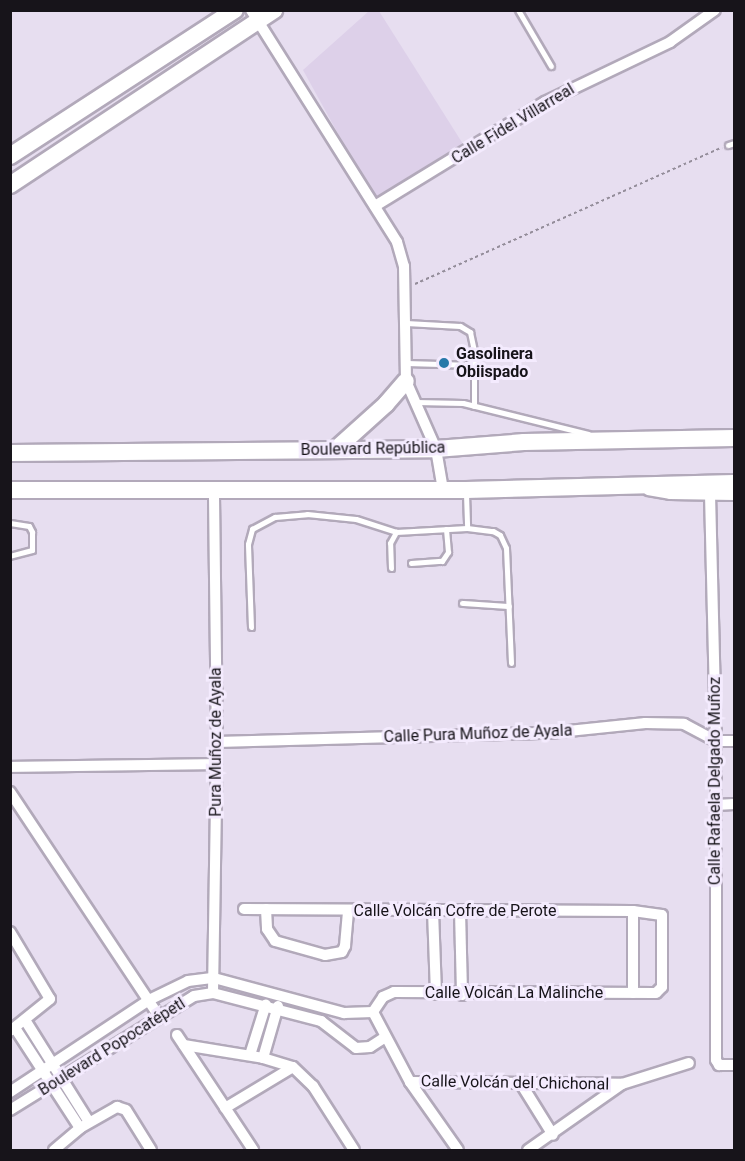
<!DOCTYPE html>
<meta charset="utf-8">
<style>
body{margin:0}
#map{position:relative;width:745px;height:1161px;overflow:hidden;background:#e7def0;font-family:Roboto,sans-serif}
div>[style]{position:absolute}
.built>*{inset:0;background:#ddd0e9}
.path>*{height:2px;margin-top:-1px;transform-origin:0;background:repeating-linear-gradient(90deg,#948d9a 0 3px,transparent 0 6px)}
.roads{filter:drop-shadow(2px 0 #b2a9ba) drop-shadow(-2px 0 #b2a9ba) drop-shadow(0 2px #b2a9ba) drop-shadow(0 -2px #b2a9ba)}
.service>*{height:5px;margin:-2.5px;padding:0 2.5px;transform-origin:2.5px;border-radius:2.5px;background:#fff}
.minor>*{height:10px;margin:-5px;padding:0 5px;transform-origin:5px;border-radius:5px;background:#fff}
.primary>*{height:16px;margin:-8px;padding:0 8px;transform-origin:8px;border-radius:8px;background:#fff}
.dots>*{width:16px;height:16px;translate:-50% -50%;box-sizing:border-box;border:3px solid #f4ebfe;border-radius:50%}
span{translate:-50% -50%;white-space:nowrap;text-align:center;line-height:1.15;-webkit-text-stroke:6px #f4ebfe;paint-order:stroke}
.street-label{font-size:16px;color:#17141a}
.poi-label{font-size:16px;color:#17141a;font-weight:700}
.left{translate:0 -50%;text-align:left}
.frame{position:absolute;inset:0;border:12px solid #17141a;pointer-events:none}
</style>
<div id="map">
<div class="built">
<i style="clip-path:polygon(369px 11px,379px 11px,463px 144px,375px 201px,303px 70px)"></i>
</div>
<div class="path">
<i style="left:415px;top:284px;width:336px;rotate:-24deg"></i>
</div>
<div class="roads">
<div class="service">
<i style="left:518px;top:10px;width:65px;rotate:59.5deg"></i>
<i style="left:728px;top:145px;width:6px;rotate:-18deg"></i>
<i style="left:406px;top:323px;width:54px;rotate:3.2deg"></i>
<i style="left:460px;top:326px;width:12px;rotate:31deg"></i>
<i style="left:470px;top:332px;width:19px;rotate:78deg"></i>
<i style="left:474px;top:351px;width:55px;rotate:90deg"></i>
<i style="left:406px;top:363px;width:68px;rotate:1.7deg"></i>
<i style="left:416px;top:402px;width:47px;rotate:1.2deg"></i>
<i style="left:463px;top:403px;width:129px;rotate:13.9deg"></i>
<i style="left:466px;top:494px;width:34px;rotate:88deg"></i>
<i style="left:10px;top:523px;width:19px;rotate:9deg"></i>
<i style="left:29px;top:526px;width:7px;rotate:63deg"></i>
<i style="left:32px;top:532px;width:18px;rotate:90deg"></i>
<i style="left:32px;top:550px;width:23px;rotate:165deg"></i>
<i style="left:411px;top:563px;width:31px;rotate:-4deg"></i>
<i style="left:442px;top:561px;width:11px;rotate:-56deg"></i>
<i style="left:448px;top:552px;width:23px;rotate:-95deg"></i>
<i style="left:391px;top:568px;width:25px;rotate:-92deg"></i>
<i style="left:390px;top:543px;width:13px;rotate:-61deg"></i>
<i style="left:462px;top:603px;width:47px;rotate:3.7deg"></i>
<i style="left:251px;top:627px;width:83px;rotate:-92.1deg"></i>
<i style="left:248px;top:544px;width:16px;rotate:-75deg"></i>
<i style="left:252px;top:529px;width:26px;rotate:-28deg"></i>
<i style="left:275px;top:517px;width:32px;rotate:-5deg"></i>
<i style="left:307px;top:514px;width:49px;rotate:5.8deg"></i>
<i style="left:356px;top:519px;width:42px;rotate:18deg"></i>
<i style="left:396px;top:532px;width:71px;rotate:-3.2deg"></i>
<i style="left:467px;top:528px;width:26px;rotate:7deg"></i>
<i style="left:493px;top:531px;width:8px;rotate:30deg"></i>
<i style="left:500px;top:535px;width:14px;rotate:65deg"></i>
<i style="left:506px;top:548px;width:115px;rotate:87.5deg"></i>
</div>
<div class="minor">
<i style="left:251px;top:10px;width:274px;rotate:57.8deg"></i>
<i style="left:397px;top:242px;width:25px;rotate:74deg"></i>
<i style="left:404px;top:266px;width:115px;rotate:89deg"></i>
<i style="left:406px;top:381px;width:74px;rotate:66.2deg"></i>
<i style="left:436px;top:449px;width:42px;rotate:80.3deg"></i>
<i style="left:375px;top:206px;width:199px;rotate:-31.5deg"></i>
<i style="left:545px;top:102px;width:139px;rotate:-25.6deg"></i>
<i style="left:670px;top:42px;width:55px;rotate:-35.4deg"></i>
<i style="left:648px;top:490px;width:22px;rotate:10deg"></i>
<i style="left:670px;top:494px;width:64px;rotate:0.9deg"></i>
<i style="left:710px;top:494px;width:247px;rotate:88.6deg"></i>
<i style="left:716px;top:741px;width:319px;rotate:90deg"></i>
<i style="left:716px;top:1060px;width:6px;rotate:59deg"></i>
<i style="left:719px;top:1065px;width:15px"></i>
<i style="left:217px;top:742px;width:332px;rotate:-1.6deg"></i>
<i style="left:549px;top:733px;width:97px;rotate:-5.9deg"></i>
<i style="left:645px;top:723px;width:39px;rotate:1deg"></i>
<i style="left:684px;top:724px;width:36px;rotate:28deg"></i>
<i style="left:716px;top:741px;width:18px"></i>
<i style="left:10px;top:767px;width:206px;rotate:-0.8deg"></i>
<i style="left:10px;top:792px;width:268px;rotate:56.4deg"></i>
<i style="left:716px;top:805px;width:18px;rotate:-3deg"></i>
<i style="left:244px;top:909px;width:389px;rotate:0.3deg"></i>
<i style="left:633px;top:911px;width:29px;rotate:8deg"></i>
<i style="left:662px;top:915px;width:72px;rotate:90deg"></i>
<i style="left:662px;top:987px;width:8px;rotate:135deg"></i>
<i style="left:656px;top:993px;width:262px;rotate:-179.8deg"></i>
<i style="left:394px;top:992px;width:12px;rotate:156deg"></i>
<i style="left:383px;top:997px;width:18px;rotate:124deg"></i>
<i style="left:266px;top:909px;width:20px;rotate:87deg"></i>
<i style="left:267px;top:929px;width:14px;rotate:56deg"></i>
<i style="left:275px;top:941px;width:52px;rotate:15.6deg"></i>
<i style="left:325px;top:955px;width:17px;rotate:-10deg"></i>
<i style="left:342px;top:952px;width:7px;rotate:-63deg"></i>
<i style="left:345px;top:946px;width:35px;rotate:-85deg"></i>
<i style="left:433px;top:911px;width:83px;rotate:87.9deg"></i>
<i style="left:460px;top:911px;width:84px;rotate:88.6deg"></i>
<i style="left:633px;top:911px;width:82px;rotate:90deg"></i>
<i style="left:10px;top:932px;width:78px;rotate:59.2deg"></i>
<i style="left:50px;top:999px;width:51px;rotate:141.3deg"></i>
<i style="left:213px;top:993px;width:251px;rotate:-89.1deg"></i>
<i style="left:217px;top:742px;width:252px;rotate:-90.7deg"></i>
<i style="left:373px;top:1012px;width:79px;rotate:62.1deg"></i>
<i style="left:410px;top:1082px;width:83px;rotate:54.8deg"></i>
<i style="left:25px;top:1020px;width:120px;rotate:57.9deg"></i>
<i style="left:15px;top:1028px;width:119px;rotate:57deg"></i>
<i style="left:177px;top:1035px;width:138px;rotate:56.5deg"></i>
<i style="left:184px;top:1045px;width:80px;rotate:9.3deg"></i>
<i style="left:263px;top:1058px;width:31px;rotate:17deg"></i>
<i style="left:293px;top:1067px;width:28px;rotate:44deg"></i>
<i style="left:313px;top:1086px;width:76px;rotate:57.4deg"></i>
<i style="left:250px;top:1055px;width:53px;rotate:-72.6deg"></i>
<i style="left:263px;top:1058px;width:54px;rotate:-73.9deg"></i>
<i style="left:410px;top:1082px;width:212px;rotate:0.5deg"></i>
<i style="left:622px;top:1084px;width:70px;rotate:-17.4deg"></i>
<i style="left:520px;top:1082px;width:62px;rotate:58.1deg"></i>
<i style="left:10px;top:1092px;width:167px;rotate:-33.5deg"></i>
<i style="left:149px;top:1000px;width:43px;rotate:-26deg"></i>
<i style="left:188px;top:981px;width:26px;rotate:-7deg"></i>
<i style="left:214px;top:978px;width:135px;rotate:15.1deg"></i>
<i style="left:344px;top:1013px;width:29px;rotate:-2deg"></i>
<i style="left:225px;top:1108px;width:79px;rotate:-31.1deg"></i>
<i style="left:10px;top:1110px;width:216px;rotate:-31.8deg"></i>
<i style="left:194px;top:996px;width:19px;rotate:-9deg"></i>
<i style="left:213px;top:993px;width:112px;rotate:14.5deg"></i>
<i style="left:321px;top:1021px;width:44px;rotate:37.6deg"></i>
<i style="left:356px;top:1048px;width:14px;rotate:-4deg"></i>
<i style="left:370px;top:1047px;width:17px;rotate:-33deg"></i>
<i style="left:54px;top:1150px;width:34px;rotate:-40deg"></i>
<i style="left:80px;top:1128px;width:43px;rotate:-29.6deg"></i>
<i style="left:117px;top:1107px;width:9px;rotate:18deg"></i>
<i style="left:126px;top:1110px;width:47px;rotate:58deg"></i>
<i style="left:528px;top:1150px;width:115px;rotate:-35.1deg"></i>
</div>
<div class="primary">
<i style="left:10px;top:156px;width:268px;rotate:-33deg"></i>
<i style="left:10px;top:185px;width:317px;rotate:-33.5deg"></i>
<i style="left:335px;top:450px;width:69px;rotate:-42deg"></i>
<i style="left:386px;top:404px;width:30px;rotate:-49deg"></i>
<i style="left:10px;top:453px;width:426px;rotate:-0.5deg"></i>
<i style="left:436px;top:449px;width:88px;rotate:-4.5deg"></i>
<i style="left:524px;top:442px;width:210px;rotate:-1.1deg"></i>
<i style="left:10px;top:490px;width:456px"></i>
<i style="left:466px;top:490px;width:268px;rotate:-1.5deg"></i>
</div>
</div>
<div class="dots">
<i style="left:444px;top:363px;background:#2778a9"></i>
</div>
<div class="street-label">
<span style="left:513px;top:124px;rotate:-31deg">Calle Fidel Villarreal</span>
<span style="left:373px;top:449px;rotate:-1deg">Boulevard República</span>
<span style="left:478px;top:734px;rotate:-2deg">Calle Pura Muñoz de Ayala</span>
<span style="left:216px;top:742px;rotate:-90deg">Pura Muñoz de Ayala</span>
<span style="left:715px;top:781px;rotate:-90deg">Calle Rafaela Delgado Muñoz</span>
<span style="left:455px;top:911px">Calle Volcán Cofre de Perote</span>
<span style="left:514px;top:993px">Calle Volcán La Malinche</span>
<span style="left:112px;top:1047px;rotate:-32deg">Boulevard Popocatépetl</span>
<span style="left:515px;top:1083px;rotate:1deg">Calle Volcán del Chichonal</span>
</div>
<div class="poi-label">
<span class="left" style="left:456px;top:363px">Gasolinera<br>Obiispado</span>
</div>
<div class="frame"></div>
</div>
